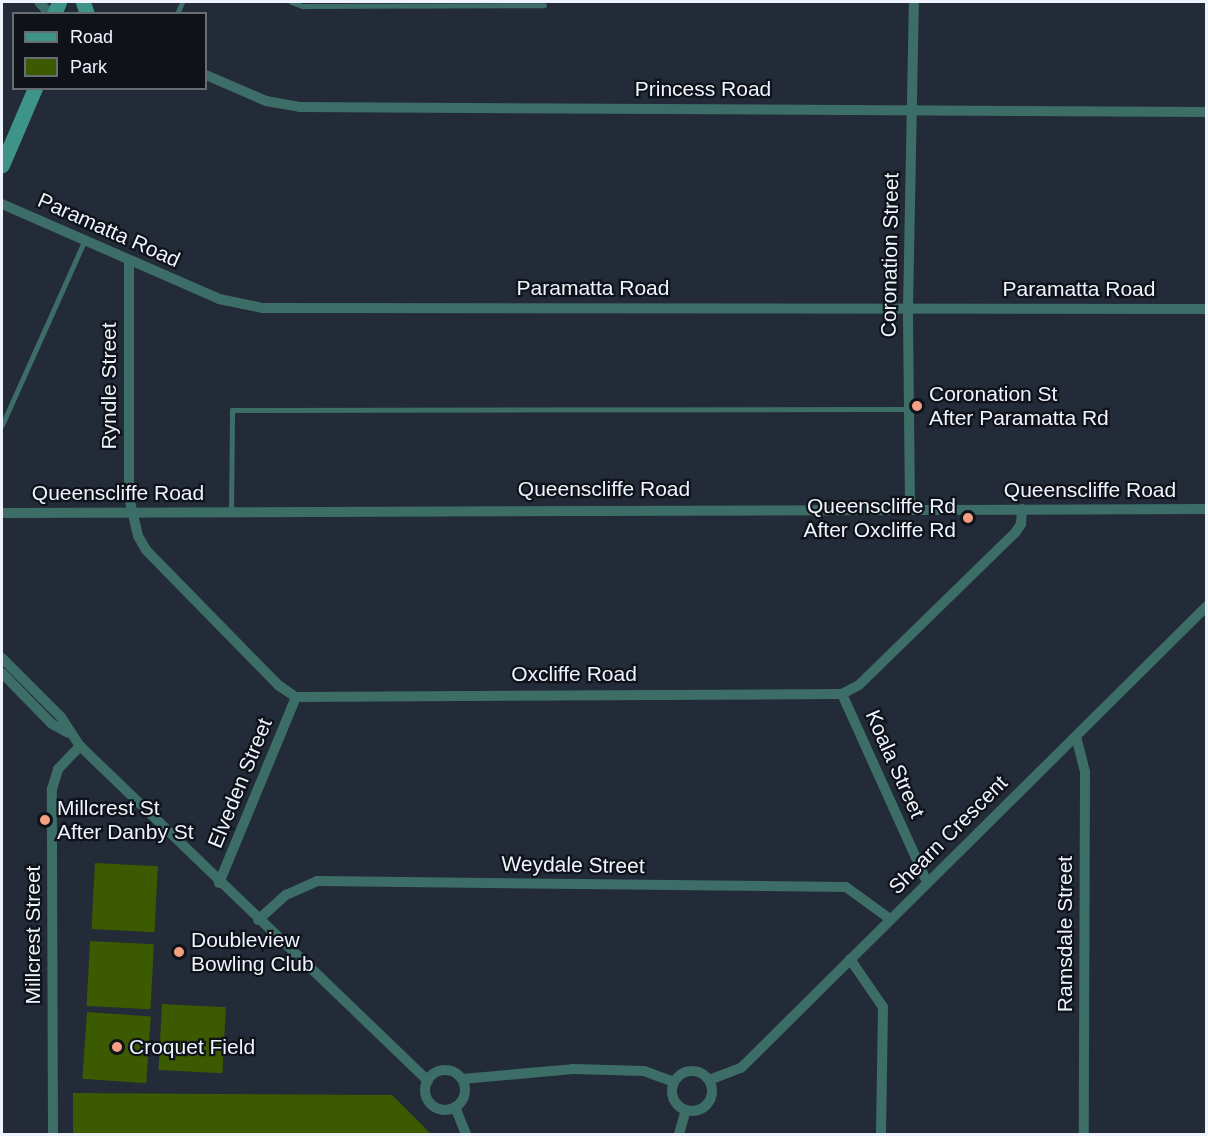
<!DOCTYPE html>
<style>
body{margin:0}
#map{position:relative;width:1208px;height:1136px;overflow:hidden;background:#232a38;font-family:Arial,sans-serif}
div>[style]{position:absolute}
.green>*{inset:0;background:#3c5a00;transform-origin:0 0}
.lane>*{height:5px;margin:-2.5px;padding:0 2.5px;transform-origin:2.5px;border-radius:2.5px;background:#3c6e67}
.street>*{height:10px;margin:-5px;padding:0 5px;transform-origin:5px;border-radius:5px;background:#3c6e67}
.street>.ring{margin:-5px;padding:0;box-sizing:content-box;background:none;border:10px solid #3c6e67;border-radius:50%}
.secondary>*{height:15px;margin:-7.5px;padding:0 7.5px;transform-origin:7.5px;border-radius:7.5px;background:#3f948a}
.dots>*{width:16px;height:16px;translate:-50% -50%;box-sizing:border-box;border:3px solid #0f1319;border-radius:50%}
span{translate:-50% -50%;white-space:nowrap;text-align:center;line-height:1.15;-webkit-text-stroke:4.5px #0f1319;paint-order:stroke}
.street-label{font-size:21px;color:#eef3fd}
.poi-label{font-size:21px;color:#eef3fd}
.left{translate:0 -50%;text-align:left}
.right{translate:-100% -50%;text-align:right}
.frame{position:absolute;inset:0;border:3px solid #eef3fd;pointer-events:none}
.legend{position:absolute;left:12px;top:12px;width:195px;height:78px;box-sizing:border-box;background:#0f1319;border:2px solid #686d74;margin:0;padding:8px 10px;list-style:none;font-size:18px;color:#eef3fd}
.legend li{display:flex;align-items:center;gap:12px;height:30px}
.legend b{width:30px;border:2px solid #686d74}
</style>
<div id="map">
<div class="green">
<i style="left:95px;top:863px;width:63px;height:66px;rotate:3deg"></i>
<i style="left:90px;top:941px;width:64px;height:65px;rotate:3deg"></i>
<i style="left:162px;top:1004px;width:64px;height:66px;rotate:3deg"></i>
<i style="left:87px;top:1012px;width:64px;height:67px;rotate:4deg"></i>
<i style="clip-path:polygon(73px 1093px,392px 1095px,431px 1134px,73px 1134px)"></i>
</div>
<div class="lane">
<i style="left:291px;top:2px;width:12px;rotate:20deg"></i>
<i style="left:302px;top:6px;width:242px;rotate:-0.2deg"></i>
<i style="left:177px;top:14px;width:13px;rotate:-67deg"></i>
<i style="left:2px;top:425px;width:201px;rotate:-65.9deg"></i>
<i style="left:231px;top:512px;width:102px;rotate:-89.4deg"></i>
<i style="left:232px;top:410px;width:677px;rotate:-0.08deg"></i>
</div>
<div class="street">
<i style="left:39px;top:2px;width:16px;rotate:47deg"></i>
<i style="left:206px;top:75px;width:65px;rotate:23.4deg"></i>
<i style="left:266px;top:101px;width:34px;rotate:10deg"></i>
<i style="left:299px;top:107px;width:907px;rotate:0.32deg"></i>
<i style="left:2px;top:204px;width:237px;rotate:23.6deg"></i>
<i style="left:219px;top:299px;width:45px;rotate:11.6deg"></i>
<i style="left:263px;top:308px;width:943px;rotate:0.06deg"></i>
<i style="left:129px;top:261px;width:236px;rotate:90deg"></i>
<i style="left:129px;top:497px;width:40px;rotate:77deg"></i>
<i style="left:138px;top:536px;width:16px;rotate:60deg"></i>
<i style="left:146px;top:550px;width:189px;rotate:45.6deg"></i>
<i style="left:278px;top:685px;width:22px;rotate:34deg"></i>
<i style="left:296px;top:697px;width:546px;rotate:-0.31deg"></i>
<i style="left:842px;top:694px;width:19px;rotate:-28deg"></i>
<i style="left:859px;top:685px;width:218px;rotate:-44.3deg"></i>
<i style="left:1015px;top:533px;width:11px;rotate:-56deg"></i>
<i style="left:1021px;top:524px;width:15px;rotate:-86deg"></i>
<i style="left:910px;top:508px;width:200px;rotate:-90.6deg"></i>
<i style="left:908px;top:308px;width:306px;rotate:-88.9deg"></i>
<i style="left:2px;top:513px;width:1204px;rotate:-0.19deg"></i>
<i style="left:2px;top:658px;width:83px;rotate:45deg"></i>
<i style="left:61px;top:717px;width:35px;rotate:57deg"></i>
<i style="left:80px;top:746px;width:483px;rotate:43.9deg"></i>
<i style="left:2px;top:673px;width:71px;rotate:45.6deg"></i>
<i style="left:52px;top:724px;width:18px;rotate:29deg"></i>
<i style="left:842px;top:694px;width:206px;rotate:65.7deg"></i>
<i style="left:1076px;top:736px;width:37px;rotate:76deg"></i>
<i style="left:1085px;top:772px;width:362px;rotate:90.2deg"></i>
<i style="left:219px;top:883px;width:201px;rotate:-67.5deg"></i>
<i style="left:258px;top:920px;width:38px;rotate:-42deg"></i>
<i style="left:286px;top:895px;width:34px;rotate:-24deg"></i>
<i style="left:317px;top:881px;width:529px;rotate:0.65deg"></i>
<i style="left:846px;top:887px;width:54px;rotate:36deg"></i>
<i style="left:850px;top:959px;width:58px;rotate:55.5deg"></i>
<i style="left:883px;top:1007px;width:127px;rotate:90.9deg"></i>
<i class="ring" style="left:425px;top:1070px;width:30px;height:30px"></i>
<i class="ring" style="left:672px;top:1071px;width:30px;height:30px"></i>
<i style="left:462px;top:1079px;width:111px;rotate:-5.1deg"></i>
<i style="left:573px;top:1069px;width:71px;rotate:1.6deg"></i>
<i style="left:644px;top:1071px;width:32px;rotate:20deg"></i>
<i style="left:709px;top:1080px;width:34px;rotate:-21deg"></i>
<i style="left:741px;top:1068px;width:655px;rotate:-44.75deg"></i>
<i style="left:455px;top:1107px;width:29px;rotate:68deg"></i>
<i style="left:53px;top:1134px;width:345px;rotate:-90.2deg"></i>
<i style="left:52px;top:789px;width:21px;rotate:-73deg"></i>
<i style="left:58px;top:769px;width:32px;rotate:-46deg"></i>
<i style="left:679px;top:1134px;width:25px;rotate:-74deg"></i>
</div>
<div class="secondary">
<i style="left:83px;top:2px;width:13px;rotate:72deg"></i>
<i style="left:54px;top:14px;width:13px;rotate:-67deg"></i>
<i style="left:2px;top:165px;width:84px;rotate:-66.8deg"></i>
</div>
<div class="dots">
<i style="left:917px;top:406px;background:#f39f83"></i>
<i style="left:968px;top:518px;background:#f39f83"></i>
<i style="left:45px;top:820px;background:#f39f83"></i>
<i style="left:179px;top:952px;background:#f39f83"></i>
<i style="left:117px;top:1047px;background:#f39f83"></i>
</div>
<div class="street-label">
<span style="left:703px;top:89px">Princess Road</span>
<span style="left:109px;top:230px;rotate:24deg">Paramatta Road</span>
<span style="left:890px;top:255px;rotate:-89deg">Coronation Street</span>
<span style="left:593px;top:288px">Paramatta Road</span>
<span style="left:1079px;top:289px">Paramatta Road</span>
<span style="left:109px;top:386px;rotate:-90deg">Ryndle Street</span>
<span style="left:604px;top:489px">Queenscliffe Road</span>
<span style="left:1090px;top:490px">Queenscliffe Road</span>
<span style="left:118px;top:493px">Queenscliffe Road</span>
<span style="left:574px;top:674px">Oxcliffe Road</span>
<span style="left:895px;top:764px;rotate:66deg">Koala Street</span>
<span style="left:240px;top:783px;rotate:-68deg">Elveden Street</span>
<span style="left:948px;top:835px;rotate:-45deg">Shearn Crescent</span>
<span style="left:573px;top:865px;rotate:1deg">Weydale Street</span>
<span style="left:1065px;top:934px;rotate:-90deg">Ramsdale Street</span>
<span style="left:33px;top:935px;rotate:-90deg">Millcrest Street</span>
</div>
<div class="poi-label">
<span class="left" style="left:929px;top:406px">Coronation St<br>After Paramatta Rd</span>
<span class="right" style="left:956px;top:518px">Queenscliffe Rd<br>After Oxcliffe Rd</span>
<span class="left" style="left:57px;top:820px">Millcrest St<br>After Danby St</span>
<span class="left" style="left:191px;top:952px">Doubleview<br>Bowling Club</span>
<span class="left" style="left:129px;top:1047px">Croquet Field</span>
</div>
<div class="frame"></div>
<ul class="legend">
<li><b style="height:8px;background:#3f948a"></b>Road</li>
<li><b style="height:16px;background:#3c5a00"></b>Park</li>
</ul>
</div>
